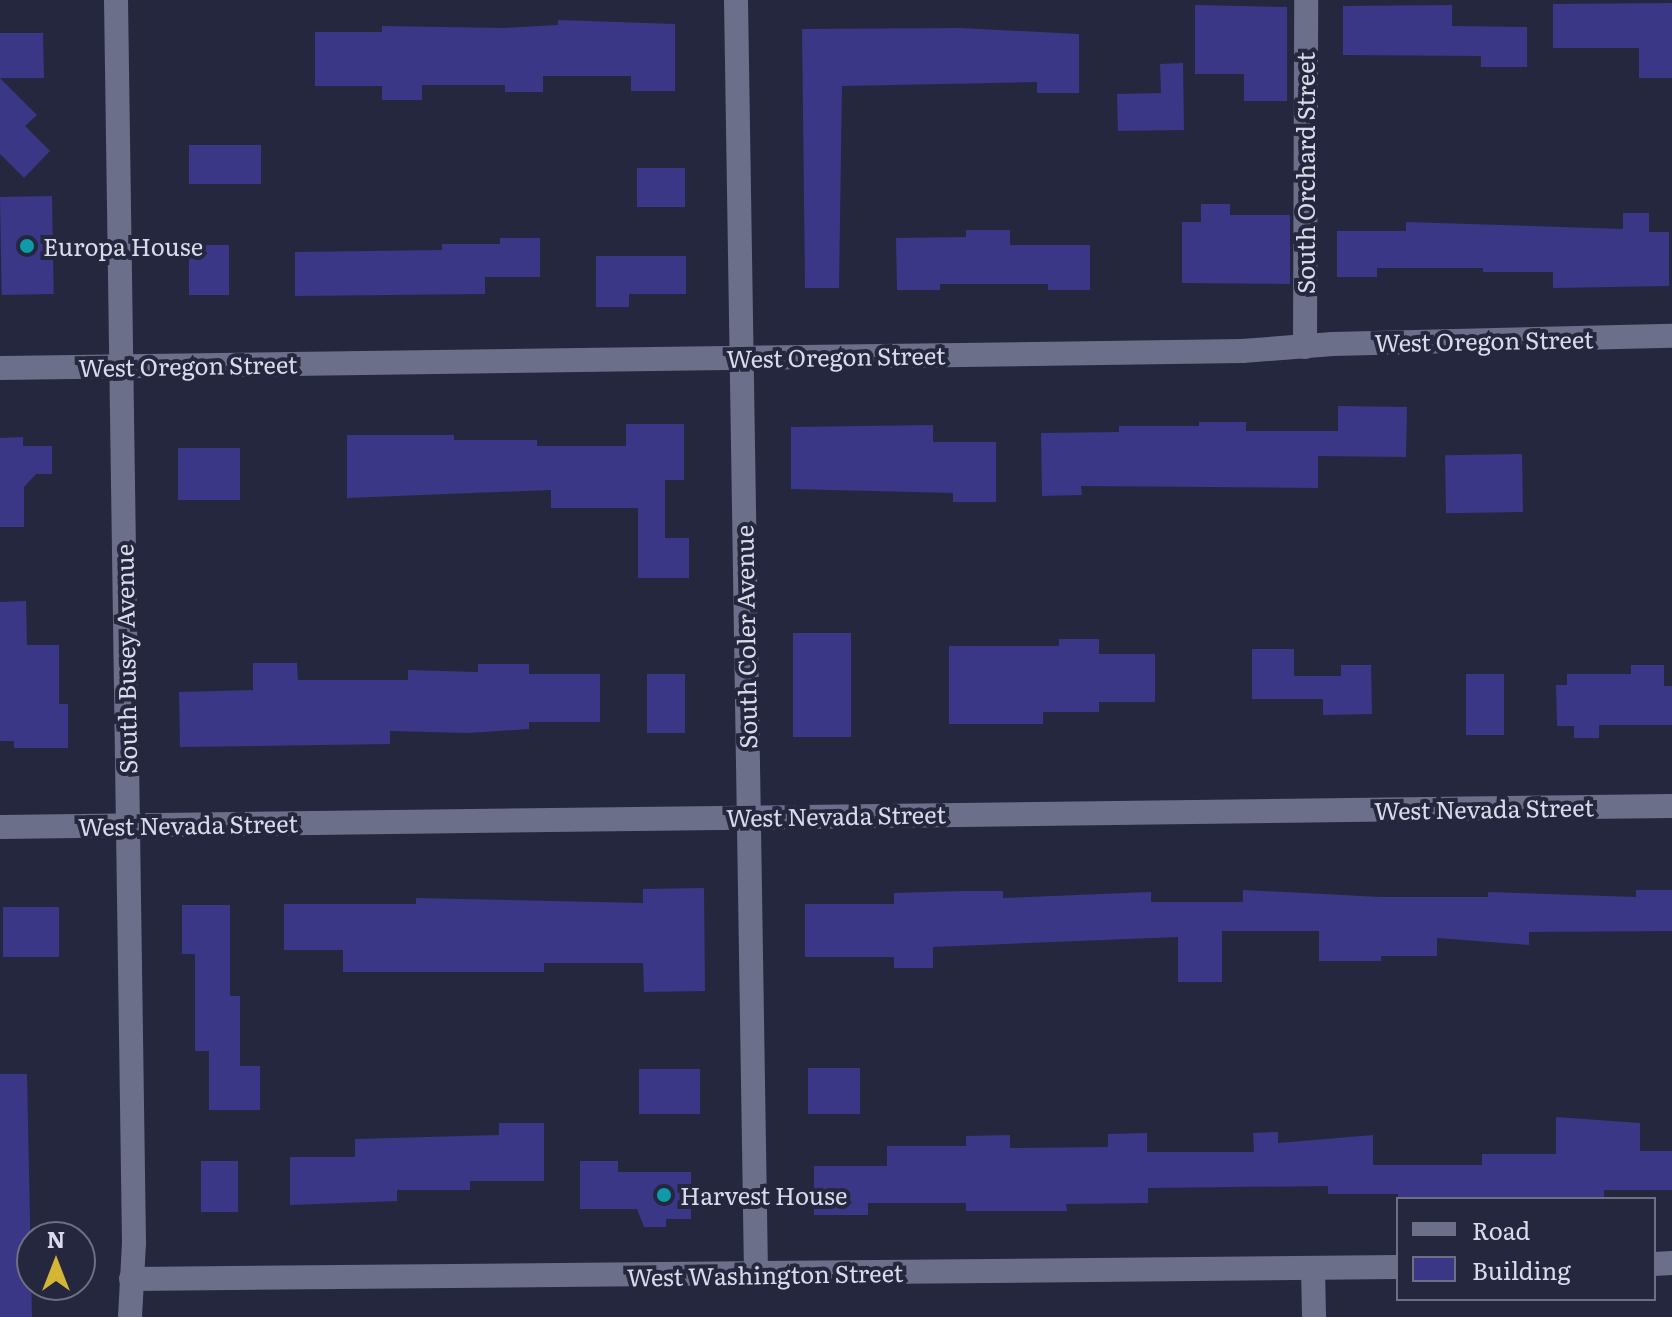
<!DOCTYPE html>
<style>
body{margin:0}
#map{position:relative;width:1672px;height:1317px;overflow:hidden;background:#25273e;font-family:Literata,serif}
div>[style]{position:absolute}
.building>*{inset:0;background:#393786;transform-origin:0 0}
.street>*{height:24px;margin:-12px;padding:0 12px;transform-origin:12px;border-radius:12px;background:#6c6f8a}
.dots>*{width:22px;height:22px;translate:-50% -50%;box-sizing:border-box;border:4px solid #25273e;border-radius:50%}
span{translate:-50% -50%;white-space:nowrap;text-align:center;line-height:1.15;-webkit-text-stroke:8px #25273e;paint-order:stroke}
.street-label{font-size:24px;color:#d9dbea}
.poi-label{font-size:24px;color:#d9dbea}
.left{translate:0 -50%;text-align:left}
.legend{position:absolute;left:1396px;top:1197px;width:260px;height:104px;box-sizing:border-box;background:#25273e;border:2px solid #6d6f83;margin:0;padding:10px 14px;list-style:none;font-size:24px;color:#d9dbea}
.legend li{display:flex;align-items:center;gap:16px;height:40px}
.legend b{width:40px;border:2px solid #6d6f83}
.north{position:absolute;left:16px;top:1221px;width:80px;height:80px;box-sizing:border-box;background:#25273e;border:2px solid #6d6f83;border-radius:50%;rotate:0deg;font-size:22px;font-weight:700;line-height:32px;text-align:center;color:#d9dbea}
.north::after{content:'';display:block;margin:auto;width:28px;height:36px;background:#d5b535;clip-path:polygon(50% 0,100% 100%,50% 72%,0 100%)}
</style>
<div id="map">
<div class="building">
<i style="clip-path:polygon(1672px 3px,1672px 78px,1639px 78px,1639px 48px,1553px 48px,1553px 4px)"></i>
<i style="clip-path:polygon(1195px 5px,1287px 7px,1287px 101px,1244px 101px,1244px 74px,1195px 74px)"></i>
<i style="clip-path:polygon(1452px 5px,1452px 26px,1527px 27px,1527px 67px,1481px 67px,1481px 56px,1343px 55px,1343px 6px)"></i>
<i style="clip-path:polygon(558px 20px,675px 24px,675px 91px,631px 91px,631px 76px,543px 76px,543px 92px,505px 92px,505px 85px,422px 85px,422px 100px,382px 100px,382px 86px,315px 86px,315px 32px,382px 32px,382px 26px,505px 28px,558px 25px)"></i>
<i style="clip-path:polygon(960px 28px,1079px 34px,1079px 93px,1037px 93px,1037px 82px,842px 86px,839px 288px,805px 288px,802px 29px)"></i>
<i style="clip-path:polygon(0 33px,43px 33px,44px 78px,0 78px,37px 115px,25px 126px,50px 151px,24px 178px,0 154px)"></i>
<i style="clip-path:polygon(1183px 63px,1184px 130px,1118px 131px,1117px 94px,1161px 93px,1160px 64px)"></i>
<i style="left:189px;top:145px;width:72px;height:39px"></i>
<i style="left:637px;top:168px;width:48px;height:39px"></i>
<i style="left:52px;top:196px;width:98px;height:52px;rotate:89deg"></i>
<i style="clip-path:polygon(1201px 204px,1230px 204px,1230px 215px,1290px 215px,1290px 284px,1182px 283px,1182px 222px,1201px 222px)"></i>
<i style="clip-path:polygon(1623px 213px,1649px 213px,1649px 232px,1669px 232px,1669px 286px,1553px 288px,1553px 272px,1483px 272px,1483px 268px,1377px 268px,1377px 277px,1337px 277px,1337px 231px,1406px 231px,1406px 222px,1623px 229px)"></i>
<i style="clip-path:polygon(966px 230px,1010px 230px,1010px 245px,1090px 245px,1090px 290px,1048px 290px,1048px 284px,940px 284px,940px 290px,897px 290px,896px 238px,966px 237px)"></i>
<i style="clip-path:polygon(500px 238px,540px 238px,540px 277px,485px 277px,485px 294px,295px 296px,295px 252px,442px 250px,442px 244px,500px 244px)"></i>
<i style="left:189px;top:245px;width:40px;height:50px"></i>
<i style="clip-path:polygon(596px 256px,686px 256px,686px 294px,629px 294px,629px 307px,596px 307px)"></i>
<i style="clip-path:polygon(1338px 406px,1407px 407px,1406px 457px,1318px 456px,1318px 488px,1081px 486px,1082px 495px,1042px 496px,1041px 433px,1119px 432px,1119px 426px,1199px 426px,1199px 422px,1246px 422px,1246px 431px,1338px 431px)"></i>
<i style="clip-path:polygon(626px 424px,684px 424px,684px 480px,665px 480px,665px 538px,689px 538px,689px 578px,638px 578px,638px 508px,551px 508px,551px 490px,347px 498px,347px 435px,454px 435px,454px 440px,537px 440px,537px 446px,626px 446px)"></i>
<i style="clip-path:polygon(933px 425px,933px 442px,996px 442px,996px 502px,953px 502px,953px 493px,791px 489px,791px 427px)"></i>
<i style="clip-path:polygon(23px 437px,23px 446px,52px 446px,52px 474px,36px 474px,24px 487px,24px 527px,0 527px,0 438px)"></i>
<i style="left:178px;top:448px;width:62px;height:52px"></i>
<i style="left:1522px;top:454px;width:58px;height:77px;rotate:89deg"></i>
<i style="clip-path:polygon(26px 601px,27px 645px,59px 645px,59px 704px,68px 704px,68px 748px,14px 748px,14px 741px,0 741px,0 602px)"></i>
<i style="left:793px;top:633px;width:58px;height:104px"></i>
<i style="clip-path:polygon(1059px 639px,1099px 639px,1099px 654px,1155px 654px,1155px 702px,1099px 702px,1099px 712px,1043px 712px,1043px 724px,949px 724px,949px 646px,1059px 646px)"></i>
<i style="clip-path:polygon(1252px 649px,1294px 649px,1294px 676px,1341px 676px,1341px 665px,1371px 665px,1372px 714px,1323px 715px,1323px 699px,1252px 699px)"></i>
<i style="clip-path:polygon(253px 663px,297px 663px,298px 680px,408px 680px,408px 670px,478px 672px,478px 664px,529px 664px,529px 674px,600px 674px,600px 722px,529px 722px,529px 729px,468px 733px,390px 731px,390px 744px,180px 747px,179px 692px,253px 690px)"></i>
<i style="clip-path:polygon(1631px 665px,1664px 665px,1664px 686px,1672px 686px,1672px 725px,1599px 725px,1599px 738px,1574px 738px,1574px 726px,1557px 726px,1556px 685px,1567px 685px,1567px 674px,1631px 674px)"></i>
<i style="left:647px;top:674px;width:38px;height:59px"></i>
<i style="left:1466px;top:674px;width:38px;height:61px"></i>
<i style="clip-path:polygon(704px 888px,705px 991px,644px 992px,643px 963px,544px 963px,544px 972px,343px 972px,343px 950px,284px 950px,284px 904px,416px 904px,416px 898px,643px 903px,643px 889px)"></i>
<i style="clip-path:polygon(1243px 890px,1381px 897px,1488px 897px,1488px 892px,1636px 897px,1636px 890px,1672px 890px,1672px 931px,1529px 932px,1529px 945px,1437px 938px,1437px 956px,1381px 956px,1381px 961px,1319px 961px,1319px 931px,1222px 931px,1222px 982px,1178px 982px,1178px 937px,933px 947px,933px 968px,894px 968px,894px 957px,805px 957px,805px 904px,894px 904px,894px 893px,963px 891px,1003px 891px,1003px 898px,1151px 892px,1151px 902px,1243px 902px)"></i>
<i style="clip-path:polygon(182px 905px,230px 905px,230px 996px,240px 996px,240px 1066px,260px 1066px,260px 1110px,209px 1110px,209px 1051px,195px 1051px,195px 954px,182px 954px)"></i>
<i style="left:3px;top:907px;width:56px;height:50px"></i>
<i style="left:808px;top:1068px;width:52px;height:46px"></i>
<i style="left:639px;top:1069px;width:61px;height:45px"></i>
<i style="clip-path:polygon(0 1074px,27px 1074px,32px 1317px,0 1317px)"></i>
<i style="clip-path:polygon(1556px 1117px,1640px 1123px,1640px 1151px,1672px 1151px,1672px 1190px,1604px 1190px,1604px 1199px,1398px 1199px,1398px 1194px,1328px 1194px,1328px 1186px,1148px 1188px,1148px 1203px,1066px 1204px,1067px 1211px,966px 1211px,966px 1203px,868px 1203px,868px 1215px,814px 1215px,814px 1166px,887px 1166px,887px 1146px,966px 1146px,966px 1136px,1010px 1135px,1010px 1148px,1108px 1147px,1108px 1134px,1147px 1133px,1147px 1152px,1254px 1152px,1253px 1133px,1278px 1132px,1278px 1143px,1373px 1135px,1373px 1165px,1482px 1165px,1482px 1154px,1556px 1154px)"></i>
<i style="clip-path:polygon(499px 1123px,544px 1123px,544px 1181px,470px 1181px,470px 1190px,397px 1190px,397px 1201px,290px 1205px,290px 1157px,355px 1157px,355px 1139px,499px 1135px)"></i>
<i style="left:201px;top:1161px;width:37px;height:51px"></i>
<i style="clip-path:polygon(580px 1161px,618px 1161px,618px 1172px,691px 1172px,691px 1219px,666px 1219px,666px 1227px,644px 1227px,637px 1209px,580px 1209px)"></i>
</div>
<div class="street">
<i style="left:116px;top:0;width:1243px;rotate:89.17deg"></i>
<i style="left:134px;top:1243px;width:74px;rotate:93.1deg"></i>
<i style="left:736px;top:0;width:1274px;rotate:89.1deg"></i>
<i style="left:1305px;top:347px;width:347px;rotate:-89.8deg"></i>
<i style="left:0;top:368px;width:1242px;rotate:-0.78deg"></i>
<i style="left:1242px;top:351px;width:91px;rotate:-4.4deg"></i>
<i style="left:1333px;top:344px;width:339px;rotate:-1.4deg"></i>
<i style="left:0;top:827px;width:1672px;rotate:-0.72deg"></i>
<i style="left:1654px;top:1264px;width:18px;rotate:-3deg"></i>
<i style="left:1313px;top:1268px;width:49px;rotate:88.8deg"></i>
<i style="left:131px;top:1279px;width:1267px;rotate:-0.54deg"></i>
</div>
<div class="dots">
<i style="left:27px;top:246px;background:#0f9aa8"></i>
<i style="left:664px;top:1195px;background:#0f9aa8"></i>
</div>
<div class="street-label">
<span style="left:1305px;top:173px;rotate:-90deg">South Orchard Street</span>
<span style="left:1484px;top:340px;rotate:-1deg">West Oregon Street</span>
<span style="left:836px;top:356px;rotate:-1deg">West Oregon Street</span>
<span style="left:188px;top:365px;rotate:-1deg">West Oregon Street</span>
<span style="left:745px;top:637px;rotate:-91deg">South Coler Avenue</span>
<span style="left:125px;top:659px;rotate:-91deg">South Busey Avenue</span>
<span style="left:1484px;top:808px;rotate:-1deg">West Nevada Street</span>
<span style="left:836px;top:815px;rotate:-1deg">West Nevada Street</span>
<span style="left:188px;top:824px;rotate:-1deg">West Nevada Street</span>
<span style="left:765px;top:1274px;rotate:-1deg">West Washington Street</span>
</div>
<div class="poi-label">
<span class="left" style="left:43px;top:246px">Europa House</span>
<span class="left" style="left:680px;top:1195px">Harvest House</span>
</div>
<ul class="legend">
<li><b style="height:10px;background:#6c6f8a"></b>Road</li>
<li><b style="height:22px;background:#393786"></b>Building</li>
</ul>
<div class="north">N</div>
</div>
